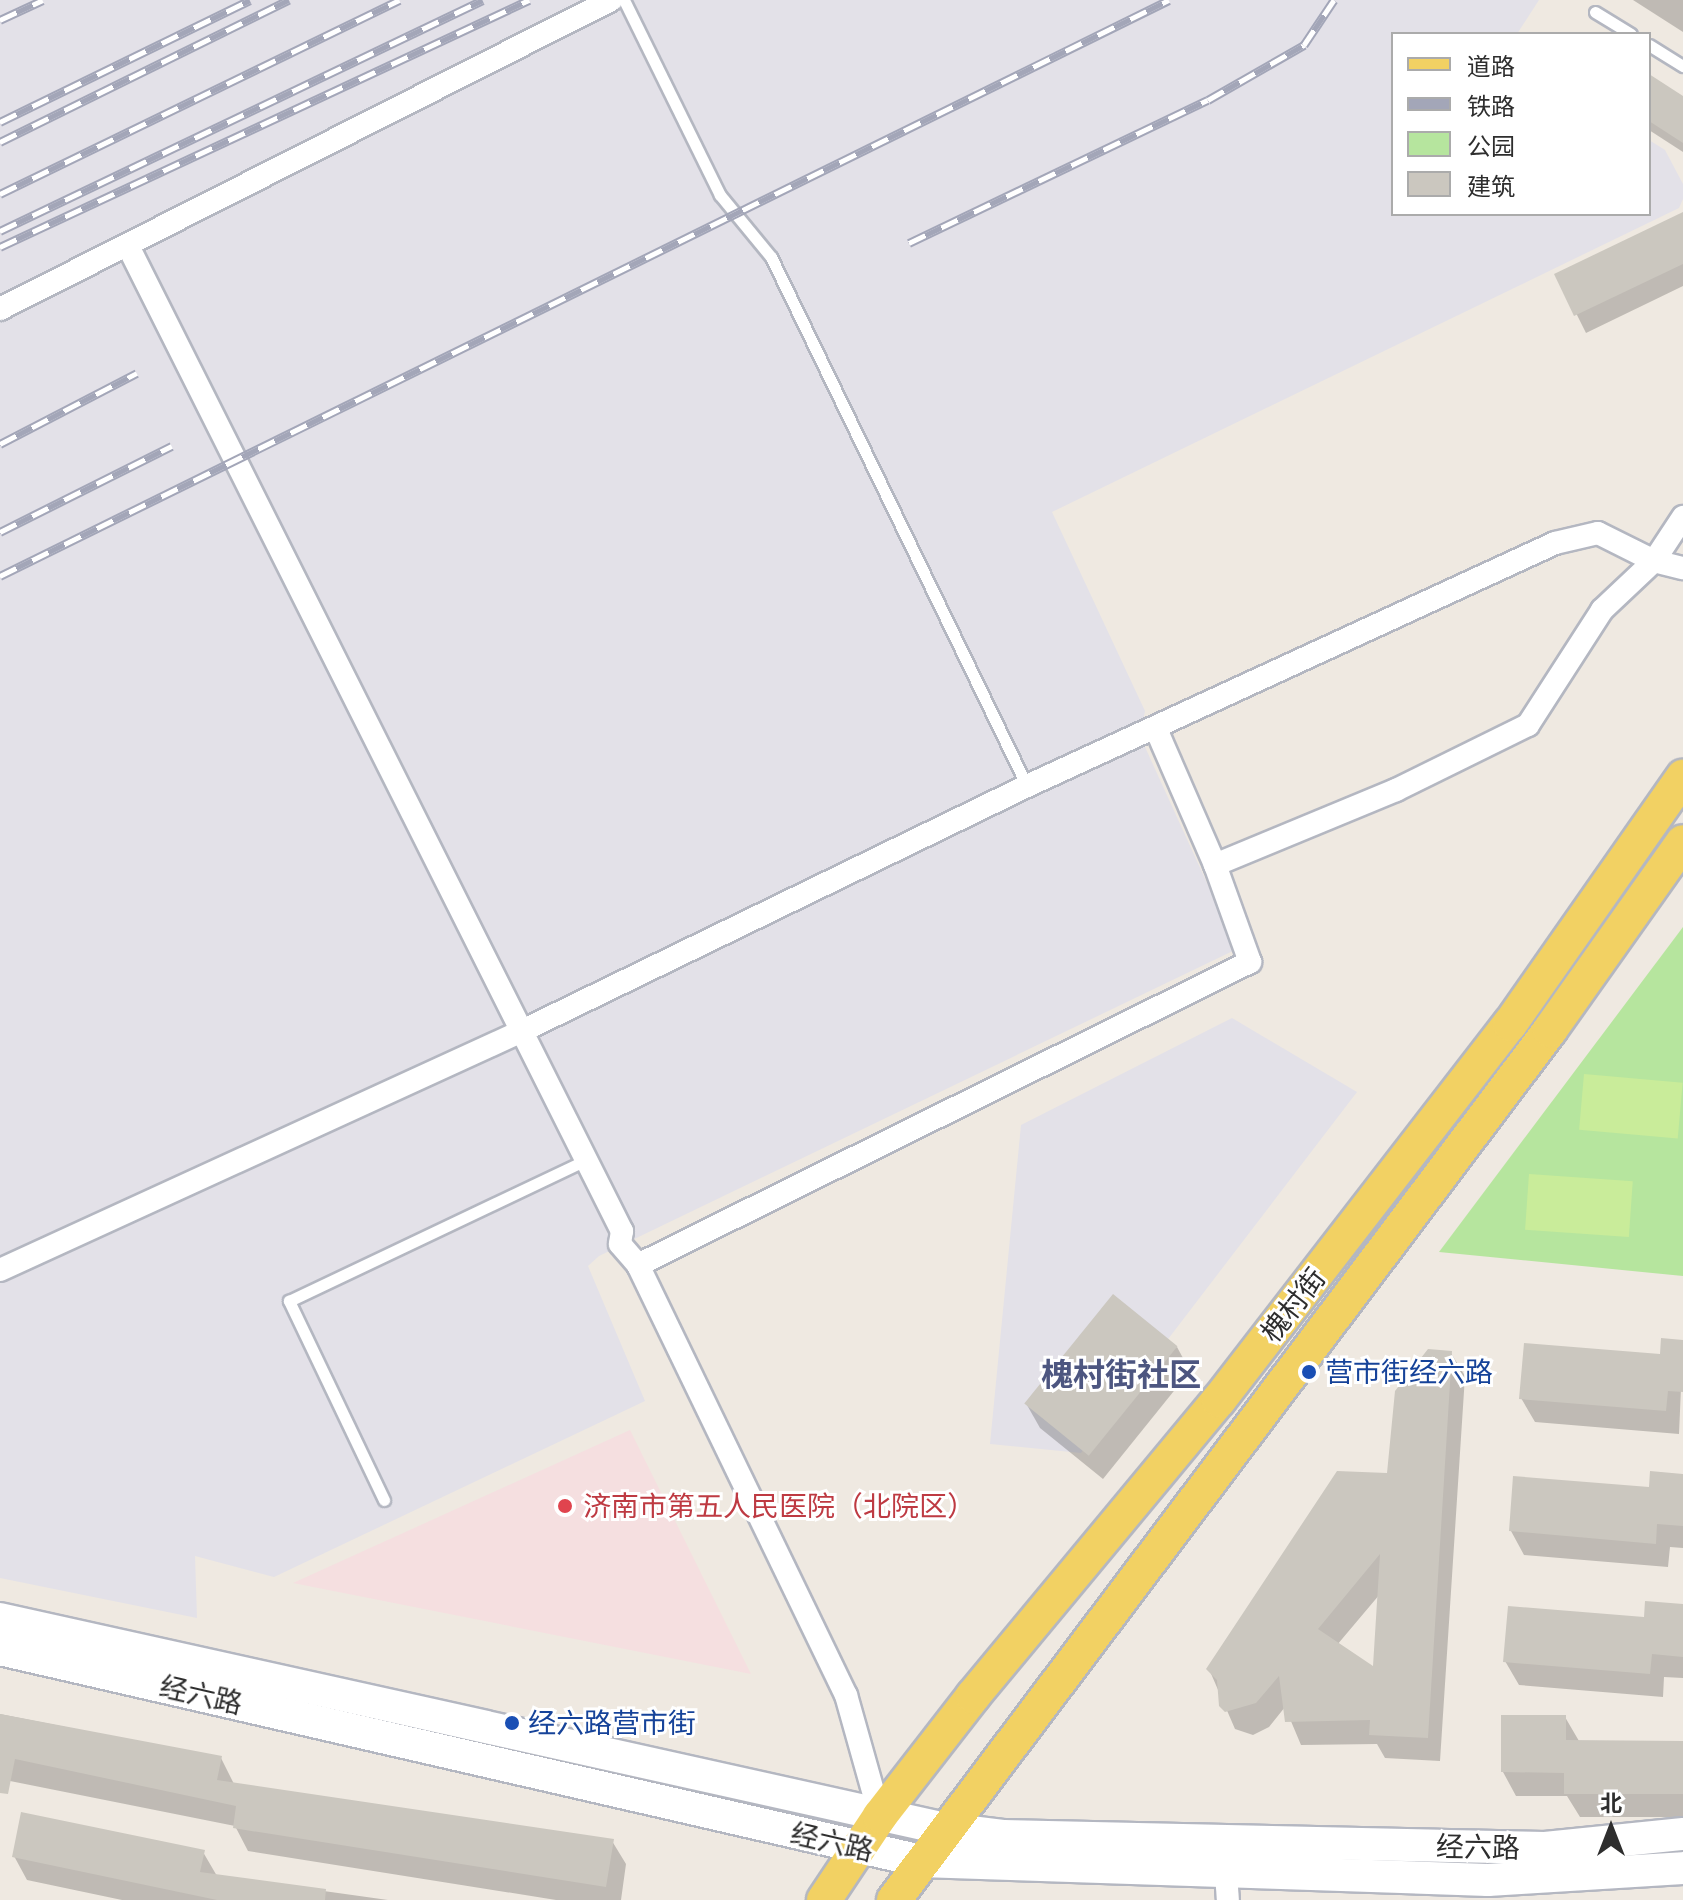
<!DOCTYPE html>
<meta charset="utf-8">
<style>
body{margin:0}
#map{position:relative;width:1683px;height:1900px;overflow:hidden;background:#efe9e1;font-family:Montserrat,"Noto Sans SC",sans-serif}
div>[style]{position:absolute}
.industrial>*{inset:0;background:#e3e1e8}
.medical>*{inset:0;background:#f5dfe0}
.green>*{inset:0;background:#b6e59e}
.pitch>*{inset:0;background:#c9ec9a;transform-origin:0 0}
.shadow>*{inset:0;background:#0003}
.building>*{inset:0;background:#cbc7bf;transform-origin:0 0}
.roads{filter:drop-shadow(2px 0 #b4b7c1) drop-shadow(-2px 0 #b4b7c1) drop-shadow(0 2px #b4b7c1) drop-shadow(0 -2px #b4b7c1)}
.lane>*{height:11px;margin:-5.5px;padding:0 5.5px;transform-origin:5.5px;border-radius:5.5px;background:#fff}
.street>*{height:22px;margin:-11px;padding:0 11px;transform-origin:11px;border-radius:11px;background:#fff}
.secondary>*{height:32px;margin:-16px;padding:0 16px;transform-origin:16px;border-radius:16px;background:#fff}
.primary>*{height:34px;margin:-17px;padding:0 17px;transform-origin:17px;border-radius:17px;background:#f2d163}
.rail>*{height:9px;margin-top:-4.5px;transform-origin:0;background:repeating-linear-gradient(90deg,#fff 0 18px,#a3a6b8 0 36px);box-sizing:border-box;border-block:2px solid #a3a6b8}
.dots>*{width:22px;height:22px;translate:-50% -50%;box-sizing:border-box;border:4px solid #fff;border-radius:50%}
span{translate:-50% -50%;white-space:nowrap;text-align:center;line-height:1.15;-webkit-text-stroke:6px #fff;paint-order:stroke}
.street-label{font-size:28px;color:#2e2e2e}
.transit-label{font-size:28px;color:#164399}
.left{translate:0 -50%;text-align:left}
.health-label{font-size:28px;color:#be3a42}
.quarter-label{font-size:32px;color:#4d5680;font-weight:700}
.legend{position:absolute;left:1391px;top:32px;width:260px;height:184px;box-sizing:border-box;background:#fff;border:2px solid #ababab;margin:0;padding:10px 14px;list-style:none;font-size:24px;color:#2e2e2e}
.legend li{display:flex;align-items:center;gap:16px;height:40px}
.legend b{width:40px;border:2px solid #ababab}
.north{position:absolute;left:1571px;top:1788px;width:80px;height:80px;-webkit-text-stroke:6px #fff;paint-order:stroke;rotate:0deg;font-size:22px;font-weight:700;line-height:32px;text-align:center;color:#2e2e2e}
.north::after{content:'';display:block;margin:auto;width:28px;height:36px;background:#2e2e2e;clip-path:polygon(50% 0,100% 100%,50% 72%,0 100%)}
</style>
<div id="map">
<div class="industrial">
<i style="clip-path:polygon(0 0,1539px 0,1517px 34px,1393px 34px,1393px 214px,1649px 214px,1649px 140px,1665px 150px,1683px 184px,1683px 199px,1679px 208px,1052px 512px,1145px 711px,1140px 736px,1237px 949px,599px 1256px,588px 1266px,645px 1401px,274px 1577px,195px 1556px,197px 1618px,0 1578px)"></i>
<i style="clip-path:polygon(1232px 1018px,1357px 1092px,1081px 1453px,990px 1444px,1021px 1125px)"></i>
</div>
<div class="medical">
<i style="clip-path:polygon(630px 1430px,751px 1674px,293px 1583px)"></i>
</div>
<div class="green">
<i style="clip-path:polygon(1683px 927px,1683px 1276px,1439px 1252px)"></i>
</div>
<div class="pitch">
<i style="left:1584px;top:1074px;width:99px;height:56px;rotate:5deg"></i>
<i style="left:1529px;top:1174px;width:104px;height:56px;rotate:4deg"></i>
</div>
<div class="shadow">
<i style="clip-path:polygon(1633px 0,1683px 0,1683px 32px)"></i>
<i style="clip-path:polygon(1649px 75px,1683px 97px,1683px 152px,1649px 130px)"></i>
<i style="clip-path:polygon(1683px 216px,1683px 286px,1586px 333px,1557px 275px)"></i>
<i style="clip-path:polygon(1683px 1342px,1679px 1434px,1535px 1422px,1521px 1398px,1662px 1356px)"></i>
<i style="clip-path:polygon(1177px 1347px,1190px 1371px,1103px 1479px,1040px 1428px,1027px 1405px)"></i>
<i style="clip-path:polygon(evenodd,1451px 1353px,1465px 1376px,1440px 1761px,1385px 1758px,1377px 1744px,1301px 1745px,1285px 1707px,1269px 1727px,1253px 1735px,1235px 1729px,1209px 1669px,1389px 1475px,1451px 1353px,1380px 1594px,1375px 1670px,1337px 1645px,1380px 1594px)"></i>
<i style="clip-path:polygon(1683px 1476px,1683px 1548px,1670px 1547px,1668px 1567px,1524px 1555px,1511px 1531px)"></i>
<i style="clip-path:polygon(1683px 1606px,1683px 1678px,1664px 1677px,1663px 1697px,1519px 1685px,1505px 1661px)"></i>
<i style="clip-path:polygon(0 1714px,221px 1758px,234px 1784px,612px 1841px,626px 1864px,621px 1900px,556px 1900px,248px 1851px,235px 1826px,0 1779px)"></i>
<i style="clip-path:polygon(1565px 1717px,1579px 1741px,1683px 1743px,1683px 1817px,1580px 1817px,1567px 1796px,1516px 1796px,1503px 1772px)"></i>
<i style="clip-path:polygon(203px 1852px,217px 1876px,388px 1900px,122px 1900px,27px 1880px,14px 1856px)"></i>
</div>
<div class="building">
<i style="clip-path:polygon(1649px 74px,1683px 96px,1683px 143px,1649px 121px)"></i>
<i style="clip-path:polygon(1683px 212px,1683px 264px,1574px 316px,1554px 274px)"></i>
<i style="left:1113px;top:1294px;width:83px;height:141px;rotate:39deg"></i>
<i style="clip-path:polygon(1661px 1338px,1683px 1340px,1683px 1392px,1668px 1391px,1666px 1411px,1519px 1399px,1524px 1343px,1660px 1354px)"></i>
<i style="clip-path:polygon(evenodd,1428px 1349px,1452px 1351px,1428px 1738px,1369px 1735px,1370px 1720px,1285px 1722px,1279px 1676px,1256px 1703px,1225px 1712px,1219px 1706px,1217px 1680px,1206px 1669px,1337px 1471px,1387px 1473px,1395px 1391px,1428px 1349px,1380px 1554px,1373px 1666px,1318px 1629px,1380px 1554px)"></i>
<i style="clip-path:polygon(1650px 1471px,1683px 1474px,1683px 1526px,1657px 1524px,1656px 1544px,1509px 1531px,1513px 1476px,1649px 1487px)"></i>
<i style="clip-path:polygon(1645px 1601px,1683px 1604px,1683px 1657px,1652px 1654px,1650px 1674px,1503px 1662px,1508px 1606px,1644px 1617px)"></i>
<i style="clip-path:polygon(0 1714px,222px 1756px,217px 1780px,614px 1839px,606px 1887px,233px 1828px,236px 1806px,15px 1759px,8px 1794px,0 1793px)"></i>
<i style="clip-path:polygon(1501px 1715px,1566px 1715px,1566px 1740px,1683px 1741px,1683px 1794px,1564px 1794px,1564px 1773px,1501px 1772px)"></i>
<i style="clip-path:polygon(21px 1812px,205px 1850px,200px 1872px,326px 1889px,325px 1900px,217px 1900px,12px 1857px)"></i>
</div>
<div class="roads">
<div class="lane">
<i style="left:624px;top:0;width:217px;rotate:63.8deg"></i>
<i style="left:720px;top:195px;width:80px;rotate:50.6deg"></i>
<i style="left:771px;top:257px;width:588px;rotate:64.18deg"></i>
<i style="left:1595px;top:12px;width:42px;rotate:31.4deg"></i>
<i style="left:1649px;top:45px;width:40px;rotate:32deg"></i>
<i style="left:384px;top:1500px;width:221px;rotate:-115.5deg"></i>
<i style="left:289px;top:1301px;width:329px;rotate:-25.4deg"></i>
</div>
<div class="street">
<i style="left:129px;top:248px;width:1100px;rotate:63.37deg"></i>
<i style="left:622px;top:1231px;width:13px;rotate:99deg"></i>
<i style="left:620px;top:1244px;width:28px;rotate:49deg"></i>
<i style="left:638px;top:1265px;width:478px;rotate:64.2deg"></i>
<i style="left:846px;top:1695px;width:126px;rotate:74.3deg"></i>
<i style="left:0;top:309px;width:685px;rotate:-26.83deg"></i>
<i style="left:1156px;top:729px;width:148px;rotate:66.5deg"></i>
<i style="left:638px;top:1265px;width:683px;rotate:-26.34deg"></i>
<i style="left:1250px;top:962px;width:103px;rotate:-109.8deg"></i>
<i style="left:1215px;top:865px;width:196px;rotate:-22.5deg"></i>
<i style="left:1396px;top:790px;width:147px;rotate:-26.2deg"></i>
<i style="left:1528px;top:725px;width:137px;rotate:-57.2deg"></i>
<i style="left:1602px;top:610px;width:71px;rotate:-43.3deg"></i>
<i style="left:1654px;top:561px;width:53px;rotate:-56.6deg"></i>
<i style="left:0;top:1270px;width:574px;rotate:-24.6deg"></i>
<i style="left:522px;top:1031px;width:561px;rotate:-25.88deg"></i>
<i style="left:1027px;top:786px;width:581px;rotate:-24.71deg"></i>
<i style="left:1555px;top:543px;width:44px;rotate:-13.1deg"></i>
<i style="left:1598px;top:533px;width:63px;rotate:26.6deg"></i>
<i style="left:1654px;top:561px;width:30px;rotate:14deg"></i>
<i style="left:1226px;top:1873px;width:27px;rotate:86deg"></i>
</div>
<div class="secondary">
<i style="left:0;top:1619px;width:969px;rotate:12.52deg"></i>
<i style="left:946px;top:1829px;width:57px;rotate:7deg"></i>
<i style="left:1003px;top:1836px;width:542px;rotate:1.27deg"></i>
<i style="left:1545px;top:1848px;width:139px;rotate:-5.8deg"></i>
<i style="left:0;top:1649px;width:945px;rotate:12.96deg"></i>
<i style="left:921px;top:1861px;width:567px;rotate:1.92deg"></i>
<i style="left:1488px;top:1880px;width:195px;rotate:-3.5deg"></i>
</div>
<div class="primary">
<i style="left:824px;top:1900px;width:101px;rotate:-56.3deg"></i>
<i style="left:880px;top:1816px;width:152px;rotate:-52.2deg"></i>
<i style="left:973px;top:1696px;width:385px;rotate:-50.3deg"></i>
<i style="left:1219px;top:1400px;width:475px;rotate:-52.3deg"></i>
<i style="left:1510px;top:1024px;width:302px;rotate:-55deg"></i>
<i style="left:894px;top:1900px;width:1090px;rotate:-52.98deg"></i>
<i style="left:1550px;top:1030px;width:230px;rotate:-54.7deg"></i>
</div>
</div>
<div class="rail">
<i style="left:0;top:20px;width:47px;rotate:-24.9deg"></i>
<i style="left:0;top:122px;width:278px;rotate:-26deg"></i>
<i style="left:0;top:142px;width:322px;rotate:-26.2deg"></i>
<i style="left:0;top:194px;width:444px;rotate:-25.9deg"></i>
<i style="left:0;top:231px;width:535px;rotate:-25.56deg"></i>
<i style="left:909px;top:243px;width:331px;rotate:-25.6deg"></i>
<i style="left:1208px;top:100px;width:111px;rotate:-29.8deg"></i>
<i style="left:1304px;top:45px;width:54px;rotate:-56.3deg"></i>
<i style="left:0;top:247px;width:584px;rotate:-25.03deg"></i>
<i style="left:0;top:444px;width:154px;rotate:-27.4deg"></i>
<i style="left:0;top:532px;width:192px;rotate:-26.6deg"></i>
<i style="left:0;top:576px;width:1303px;rotate:-26.23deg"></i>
</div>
<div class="dots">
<i style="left:1309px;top:1372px;background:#1a4fb4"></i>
<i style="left:565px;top:1506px;background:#e0444e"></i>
<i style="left:512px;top:1723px;background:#1a4fb4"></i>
</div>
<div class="street-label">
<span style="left:1293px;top:1305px;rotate:-52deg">槐村街</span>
<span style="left:201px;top:1695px;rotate:13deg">经六路</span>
<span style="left:832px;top:1842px;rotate:13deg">经六路</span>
<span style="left:1478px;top:1847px;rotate:1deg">经六路</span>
</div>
<div class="transit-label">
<span class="left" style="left:1325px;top:1372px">营市街经六路</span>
<span class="left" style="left:528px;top:1723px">经六路营市街</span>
</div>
<div class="health-label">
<span class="left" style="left:583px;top:1506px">济南市第五人民医院（北院区）</span>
</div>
<div class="quarter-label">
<span style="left:1121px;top:1375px">槐村街社区</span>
</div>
<ul class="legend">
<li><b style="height:10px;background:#f2d163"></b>道路</li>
<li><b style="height:10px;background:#a3a6b8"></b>铁路</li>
<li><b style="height:22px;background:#b6e59e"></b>公园</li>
<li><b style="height:22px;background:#cbc7bf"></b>建筑</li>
</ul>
<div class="north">北</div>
</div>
